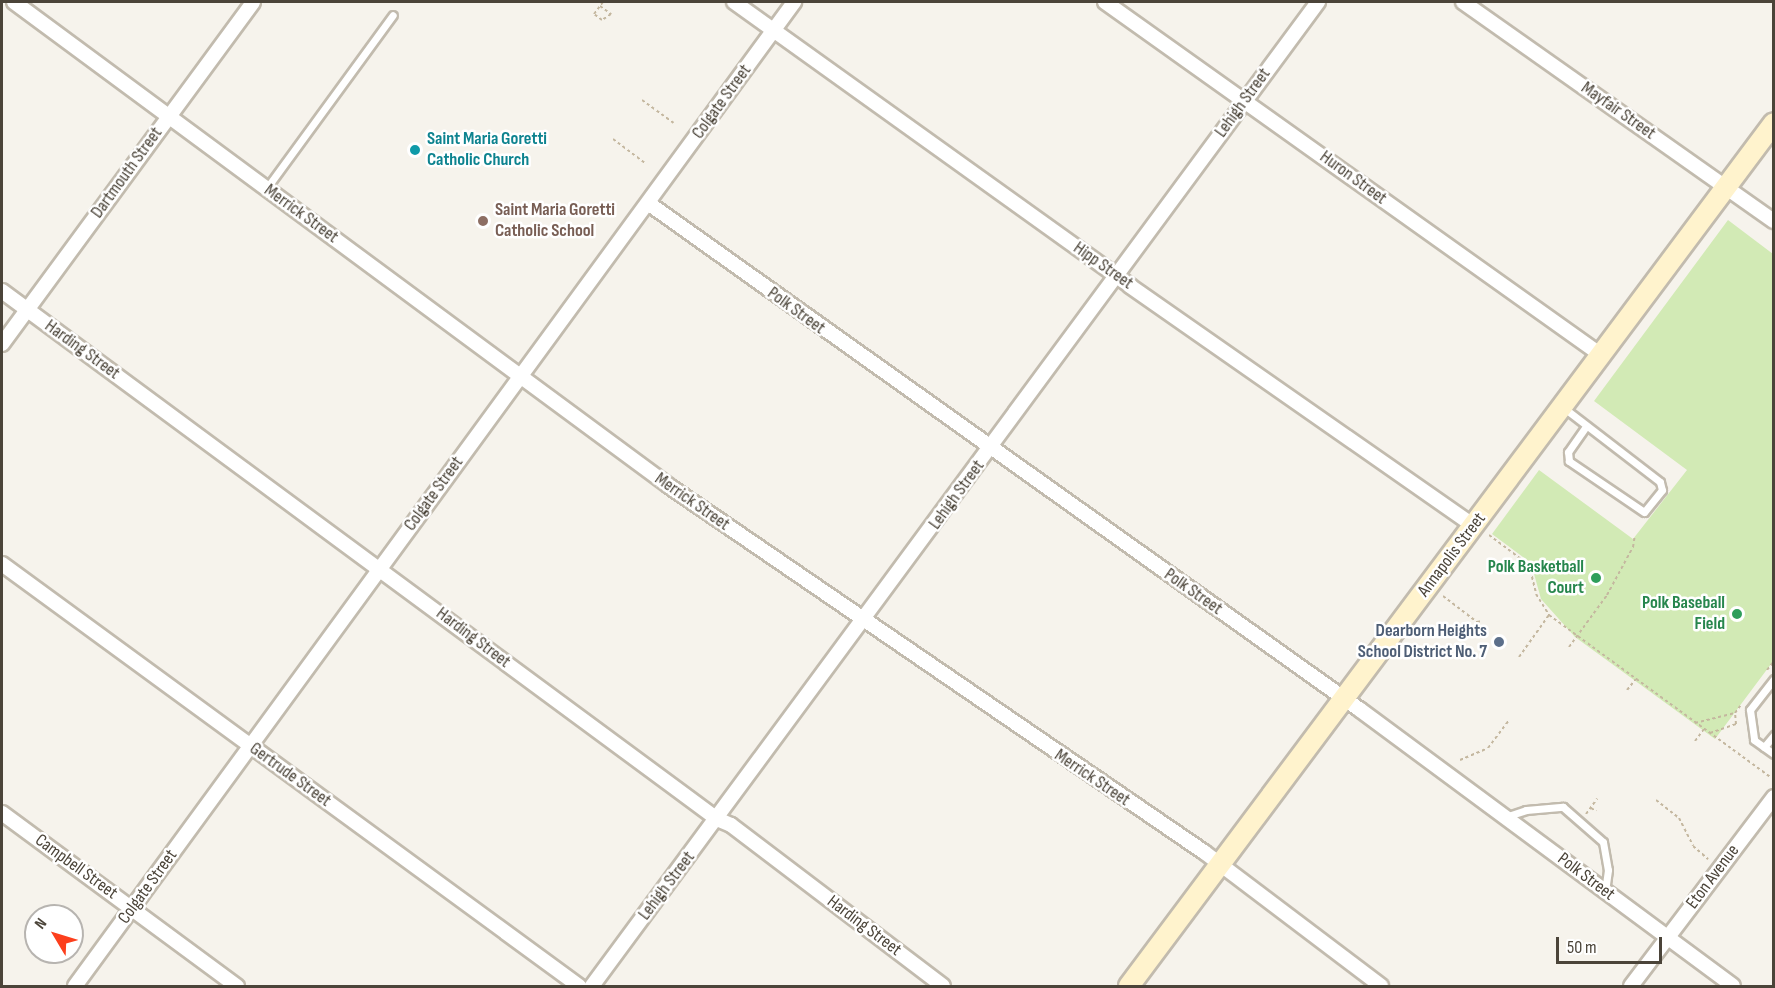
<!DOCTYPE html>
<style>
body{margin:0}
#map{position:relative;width:1775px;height:988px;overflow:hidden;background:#f6f3ec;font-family:"Sofia Sans Condensed",sans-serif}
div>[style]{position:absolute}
.green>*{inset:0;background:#d2eab5}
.path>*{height:2px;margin-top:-1px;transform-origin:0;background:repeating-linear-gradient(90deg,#c4b79f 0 3px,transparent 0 6px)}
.roads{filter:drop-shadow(2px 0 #c2bbae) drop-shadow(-2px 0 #c2bbae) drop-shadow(0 2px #c2bbae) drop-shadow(0 -2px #c2bbae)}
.lane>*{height:7px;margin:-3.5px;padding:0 3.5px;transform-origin:3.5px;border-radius:3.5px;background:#fff}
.street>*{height:14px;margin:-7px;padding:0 7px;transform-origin:7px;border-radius:7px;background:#fff}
.secondary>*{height:20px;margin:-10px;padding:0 10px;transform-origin:10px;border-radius:10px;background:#fff3cd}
.dots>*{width:16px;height:16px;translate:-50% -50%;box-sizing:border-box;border:3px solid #fff;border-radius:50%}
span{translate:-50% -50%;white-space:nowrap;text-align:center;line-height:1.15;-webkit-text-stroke:5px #fff;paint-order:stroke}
.street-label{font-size:18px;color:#4b4439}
.culture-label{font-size:18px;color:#0d838f;font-weight:700}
.left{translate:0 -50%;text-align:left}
.education-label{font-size:18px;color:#785e54;font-weight:700}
.leisure-label{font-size:18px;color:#27864d;font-weight:700}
.right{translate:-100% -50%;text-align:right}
.service-label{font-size:18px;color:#4e5e75;font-weight:700}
.frame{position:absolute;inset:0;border:3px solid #4b4439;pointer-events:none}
.north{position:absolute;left:24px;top:904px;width:60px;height:60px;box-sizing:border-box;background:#fff;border:2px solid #b7b4b0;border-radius:50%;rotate:308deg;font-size:16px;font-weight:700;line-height:24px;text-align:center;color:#4b4439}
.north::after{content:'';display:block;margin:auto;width:21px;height:27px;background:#fc3f1d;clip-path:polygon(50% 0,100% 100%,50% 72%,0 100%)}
.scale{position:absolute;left:1556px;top:937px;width:106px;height:27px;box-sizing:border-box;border:3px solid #4b4439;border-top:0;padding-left:8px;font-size:18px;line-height:21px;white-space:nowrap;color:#4b4439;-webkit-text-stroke:4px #fff;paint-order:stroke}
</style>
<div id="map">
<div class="green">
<i style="clip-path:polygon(1728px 220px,1773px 254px,1774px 660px,1715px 739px,1575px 637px,1541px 599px,1531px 563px,1492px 534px,1539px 470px,1633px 539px,1687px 470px,1594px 401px)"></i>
</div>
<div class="path">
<i style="left:600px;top:6px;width:14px;rotate:36deg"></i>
<i style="left:611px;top:14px;width:11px;rotate:146deg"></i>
<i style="left:602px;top:20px;width:10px;rotate:-143deg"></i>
<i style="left:594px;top:14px;width:15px;rotate:-53deg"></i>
<i style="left:642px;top:100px;width:39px;rotate:36deg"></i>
<i style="left:613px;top:139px;width:40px;rotate:37deg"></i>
<i style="left:1489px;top:535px;width:50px;rotate:36.9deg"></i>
<i style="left:1529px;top:565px;width:30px;rotate:76deg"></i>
<i style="left:1536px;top:594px;width:25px;rotate:58deg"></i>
<i style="left:1549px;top:615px;width:274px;rotate:36.2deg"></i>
<i style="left:1443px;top:596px;width:43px;rotate:37.4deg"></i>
<i style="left:1477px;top:622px;width:5px;rotate:-11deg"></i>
<i style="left:1569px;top:647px;width:64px;rotate:-53.8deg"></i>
<i style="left:1607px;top:595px;width:55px;rotate:-61.6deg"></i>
<i style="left:1633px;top:547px;width:12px;rotate:-81deg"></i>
<i style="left:1519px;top:657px;width:52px;rotate:-54.5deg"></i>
<i style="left:1767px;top:670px;width:11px;rotate:-52deg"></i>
<i style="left:1627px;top:690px;width:14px;rotate:-51deg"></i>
<i style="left:1695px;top:723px;width:41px;rotate:-14deg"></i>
<i style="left:1710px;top:733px;width:28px;rotate:-19deg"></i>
<i style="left:1736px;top:724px;width:11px;rotate:-95deg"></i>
<i style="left:1735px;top:713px;width:9px;rotate:-54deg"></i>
<i style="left:1695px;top:741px;width:15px;rotate:-53deg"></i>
<i style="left:1460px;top:760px;width:30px;rotate:-23deg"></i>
<i style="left:1488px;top:748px;width:34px;rotate:-53deg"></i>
<i style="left:1656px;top:800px;width:29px;rotate:38deg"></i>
<i style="left:1679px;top:818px;width:31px;rotate:63deg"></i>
<i style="left:1693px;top:846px;width:20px;rotate:41deg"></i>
<i style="left:1591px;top:808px;width:6px;rotate:31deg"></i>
<i style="left:1586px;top:814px;width:19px;rotate:-54deg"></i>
</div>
<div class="roads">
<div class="lane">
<i style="left:266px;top:189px;width:215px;rotate:-53.9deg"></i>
<i style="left:1564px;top:408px;width:121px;rotate:37.6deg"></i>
<i style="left:1660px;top:482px;width:8px;rotate:76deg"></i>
<i style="left:1662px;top:490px;width:28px;rotate:129deg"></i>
<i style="left:1644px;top:512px;width:91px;rotate:-145.8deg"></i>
<i style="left:1569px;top:461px;width:9px;rotate:-96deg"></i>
<i style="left:1568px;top:452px;width:29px;rotate:-55deg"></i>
<i style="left:1774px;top:679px;width:39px;rotate:128deg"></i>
<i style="left:1750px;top:710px;width:30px;rotate:82deg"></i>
<i style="left:1754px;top:740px;width:24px;rotate:35deg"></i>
<i style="left:1764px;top:747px;width:16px;rotate:-50deg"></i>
<i style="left:1505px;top:817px;width:22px;rotate:-18deg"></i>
<i style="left:1526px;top:810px;width:37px;rotate:-5deg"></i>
<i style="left:1563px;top:807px;width:53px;rotate:41.2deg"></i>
<i style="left:1603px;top:842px;width:28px;rotate:80deg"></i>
<i style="left:1608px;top:870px;width:22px;rotate:98deg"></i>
</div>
<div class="street">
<i style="left:14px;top:2px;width:814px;rotate:36.46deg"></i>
<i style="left:669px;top:486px;width:648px;rotate:34.38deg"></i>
<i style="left:1204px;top:852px;width:222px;rotate:37.1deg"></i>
<i style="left:734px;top:2px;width:487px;rotate:35.6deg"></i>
<i style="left:1130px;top:286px;width:419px;rotate:34.9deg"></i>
<i style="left:1105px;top:2px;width:609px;rotate:35.44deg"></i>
<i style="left:1463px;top:2px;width:380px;rotate:35.2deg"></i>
<i style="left:648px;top:203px;width:873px;rotate:35.44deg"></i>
<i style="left:1359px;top:709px;width:465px;rotate:36.5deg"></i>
<i style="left:2px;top:291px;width:889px;rotate:36.44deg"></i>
<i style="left:717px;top:819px;width:15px;rotate:23deg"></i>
<i style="left:731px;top:825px;width:266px;rotate:37.2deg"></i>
<i style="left:2px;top:344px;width:424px;rotate:-53.7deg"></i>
<i style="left:2px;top:564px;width:715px;rotate:36.18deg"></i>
<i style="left:2px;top:813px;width:292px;rotate:36.4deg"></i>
<i style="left:75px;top:986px;width:1219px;rotate:-53.84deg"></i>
<i style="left:592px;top:986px;width:1223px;rotate:-53.58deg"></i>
<i style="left:1631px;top:986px;width:237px;rotate:-52.9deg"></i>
</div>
<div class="secondary">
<i style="left:1129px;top:986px;width:1077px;rotate:-53.23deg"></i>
</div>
</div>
<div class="dots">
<i style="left:415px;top:150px;background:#0f9aa8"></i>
<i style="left:483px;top:221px;background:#8d6e63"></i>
<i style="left:1596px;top:578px;background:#2e9e5b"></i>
<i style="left:1737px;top:614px;background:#2e9e5b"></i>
<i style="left:1499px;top:642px;background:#5c6f8a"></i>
</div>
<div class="street-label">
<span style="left:722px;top:102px;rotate:-54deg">Colgate Street</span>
<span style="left:1243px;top:103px;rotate:-54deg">Lehigh Street</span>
<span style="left:1618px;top:111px;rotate:35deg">Mayfair Street</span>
<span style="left:127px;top:173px;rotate:-54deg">Dartmouth Street</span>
<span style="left:1353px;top:178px;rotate:36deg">Huron Street</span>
<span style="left:301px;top:214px;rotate:36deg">Merrick Street</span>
<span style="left:1103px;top:266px;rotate:35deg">Hipp Street</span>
<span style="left:796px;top:311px;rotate:36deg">Polk Street</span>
<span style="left:82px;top:350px;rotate:36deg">Harding Street</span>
<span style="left:434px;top:494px;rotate:-54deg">Colgate Street</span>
<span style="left:957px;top:495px;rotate:-54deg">Lehigh Street</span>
<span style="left:692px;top:502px;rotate:35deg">Merrick Street</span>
<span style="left:1452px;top:555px;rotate:-53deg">Annapolis Street</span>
<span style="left:1193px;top:592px;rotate:35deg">Polk Street</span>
<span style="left:473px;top:638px;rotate:37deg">Harding Street</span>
<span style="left:290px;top:775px;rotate:36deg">Gertrude Street</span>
<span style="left:1092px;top:778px;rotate:34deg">Merrick Street</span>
<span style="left:76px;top:867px;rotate:36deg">Campbell Street</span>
<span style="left:1586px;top:877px;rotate:37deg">Polk Street</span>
<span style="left:1713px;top:877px;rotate:-53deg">Eton Avenue</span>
<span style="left:667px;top:886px;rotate:-53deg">Lehigh Street</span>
<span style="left:148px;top:887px;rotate:-54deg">Colgate Street</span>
<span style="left:864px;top:926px;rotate:37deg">Harding Street</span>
</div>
<div class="culture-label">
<span class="left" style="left:427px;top:150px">Saint Maria Goretti<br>Catholic Church</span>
</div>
<div class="education-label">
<span class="left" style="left:495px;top:221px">Saint Maria Goretti<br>Catholic School</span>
</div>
<div class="leisure-label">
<span class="right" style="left:1584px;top:578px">Polk Basketball<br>Court</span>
<span class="right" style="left:1725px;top:614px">Polk Baseball<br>Field</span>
</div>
<div class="service-label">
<span class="right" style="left:1487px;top:642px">Dearborn Heights<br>School District No. 7</span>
</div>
<div class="frame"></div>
<div class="north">N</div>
<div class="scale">50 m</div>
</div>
